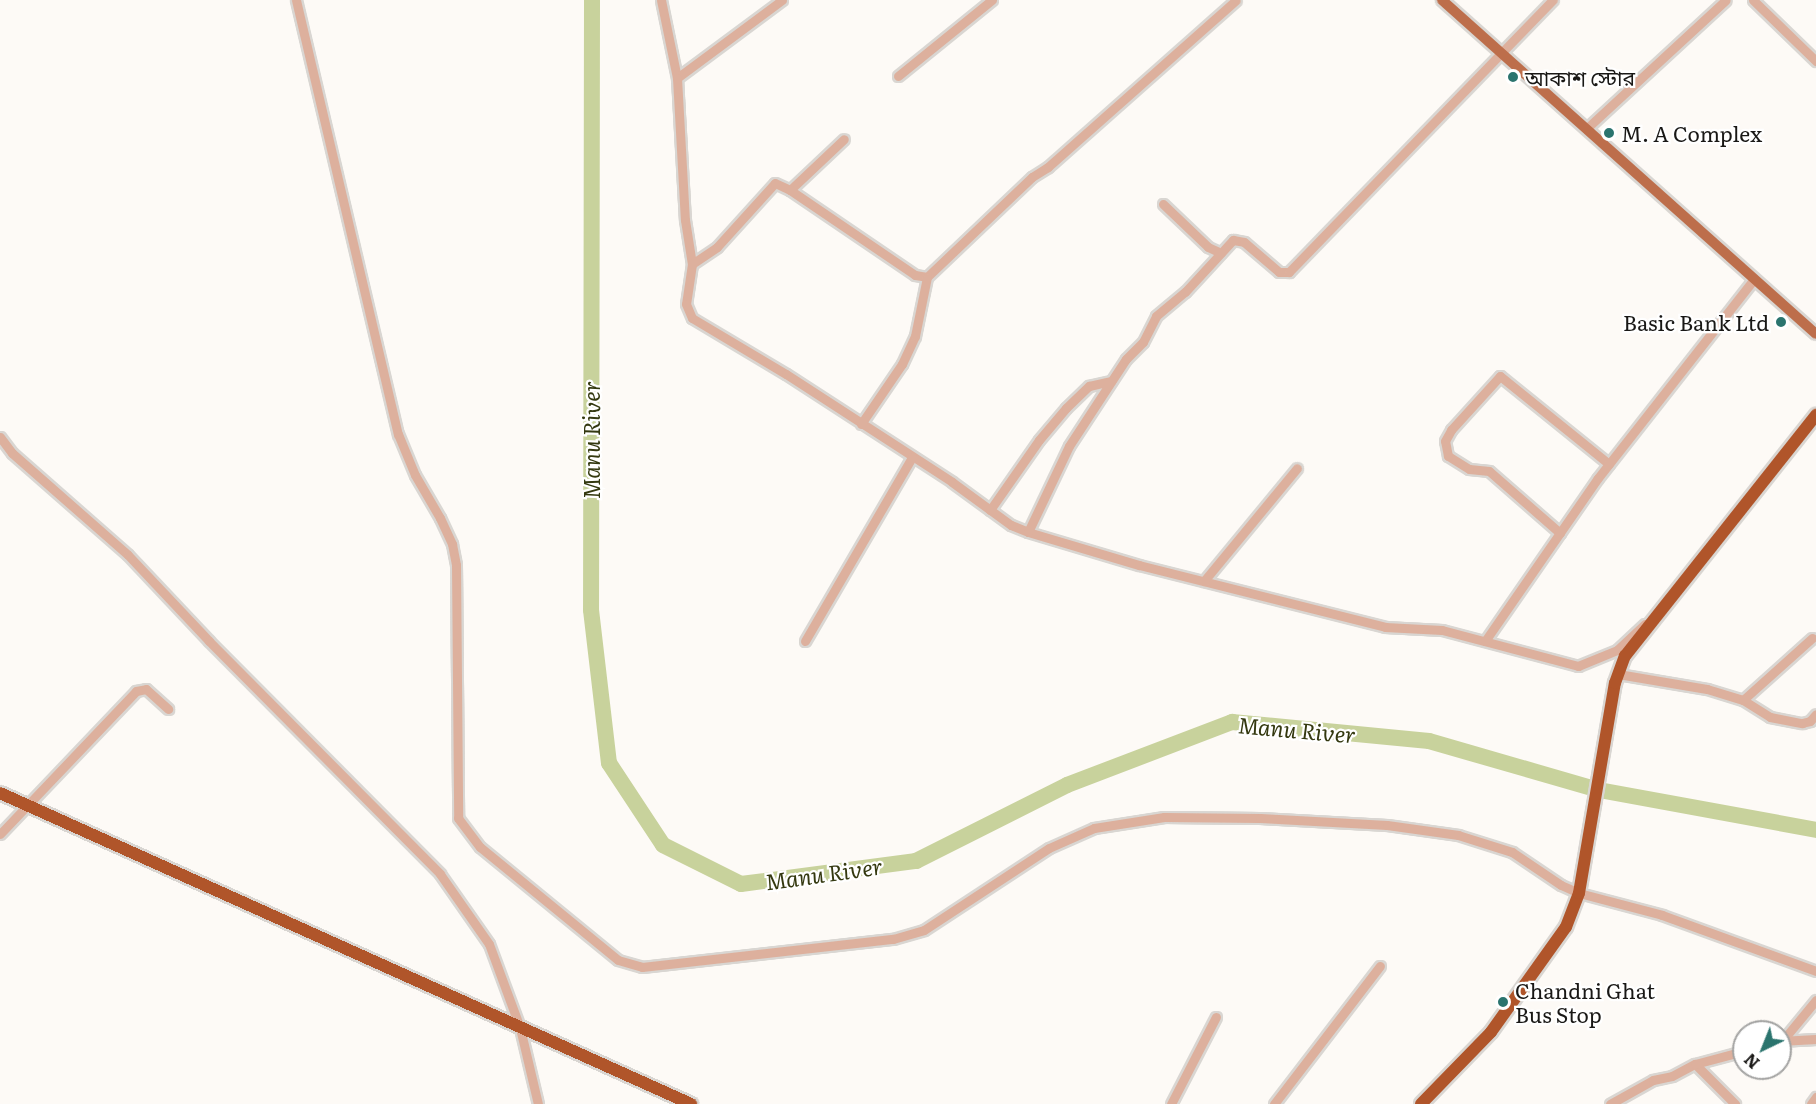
<!DOCTYPE html>
<meta charset="utf-8">
<style>
body{margin:0}
#map{position:relative;width:1816px;height:1104px;overflow:hidden;background:#fdfaf6;font-family:Literata,"Noto Sans Bengali",serif}
div>[style]{position:absolute}
.river>*{height:16px;margin:-8px;padding:0 8px;transform-origin:8px;border-radius:8px;background:#c8d29c}
.roads{filter:drop-shadow(2px 0 #d9d6d2) drop-shadow(-2px 0 #d9d6d2) drop-shadow(0 2px #d9d6d2) drop-shadow(0 -2px #d9d6d2)}
.minor>*{height:9px;margin:-4.5px;padding:0 4.5px;transform-origin:4.5px;border-radius:4.5px;background:#ddb09d}
.major>*{height:10px;margin:-5px;padding:0 5px;transform-origin:5px;border-radius:5px;background:#bd6e4b}
.highway>*{height:12px;margin:-6px;padding:0 6px;transform-origin:6px;border-radius:6px;background:#b0552a}
.dots>*{width:16px;height:16px;translate:-50% -50%;box-sizing:border-box;border:3px solid #fff;border-radius:50%}
span{translate:-50% -50%;white-space:nowrap;text-align:center;line-height:1.15;-webkit-text-stroke:4.5px #fff;paint-order:stroke}
.poi-label{font-size:21px;color:#191816}
.left{translate:0 -50%;text-align:left}
.right{translate:-100% -50%;text-align:right}
.water-label{font-size:22px;color:#343910;font-style:italic}
.north{position:absolute;left:1732px;top:1020px;width:60px;height:60px;box-sizing:border-box;background:#fff;border:2px solid #a3a3a2;border-radius:50%;rotate:223deg;font-size:16px;font-weight:700;line-height:24px;text-align:center;color:#191816}
.north::after{content:'';display:block;margin:auto;width:21px;height:27px;background:#2b746e;clip-path:polygon(50% 0,100% 100%,50% 72%,0 100%)}
</style>
<div id="map">
<div class="river">
<i style="left:592px;top:0;width:610px;rotate:90.09deg"></i>
<i style="left:591px;top:610px;width:154px;rotate:83.3deg"></i>
<i style="left:609px;top:763px;width:98px;rotate:56.6deg"></i>
<i style="left:663px;top:845px;width:87px;rotate:26.6deg"></i>
<i style="left:741px;top:884px;width:177px;rotate:-7.5deg"></i>
<i style="left:916px;top:861px;width:169px;rotate:-26.7deg"></i>
<i style="left:1067px;top:785px;width:177px;rotate:-20.9deg"></i>
<i style="left:1232px;top:722px;width:198px;rotate:5.5deg"></i>
<i style="left:1429px;top:741px;width:177px;rotate:16.1deg"></i>
<i style="left:1599px;top:790px;width:221px;rotate:10.4deg"></i>
</div>
<div class="roads">
<div class="minor">
<i style="left:296px;top:0;width:446px;rotate:76.8deg"></i>
<i style="left:398px;top:434px;width:44px;rotate:67.5deg"></i>
<i style="left:415px;top:475px;width:50px;rotate:59.8deg"></i>
<i style="left:440px;top:518px;width:29px;rotate:65deg"></i>
<i style="left:452px;top:544px;width:21px;rotate:79deg"></i>
<i style="left:456px;top:565px;width:253px;rotate:89.5deg"></i>
<i style="left:458px;top:818px;width:36px;rotate:53deg"></i>
<i style="left:480px;top:847px;width:178px;rotate:39.3deg"></i>
<i style="left:618px;top:960px;width:25px;rotate:16deg"></i>
<i style="left:642px;top:967px;width:253px;rotate:-6.4deg"></i>
<i style="left:893px;top:939px;width:32px;rotate:-16deg"></i>
<i style="left:924px;top:930px;width:149px;rotate:-33.3deg"></i>
<i style="left:1049px;top:848px;width:49px;rotate:-24deg"></i>
<i style="left:1094px;top:828px;width:71px;rotate:-8.9deg"></i>
<i style="left:1164px;top:817px;width:96px;rotate:0.6deg"></i>
<i style="left:1260px;top:818px;width:127px;rotate:3.2deg"></i>
<i style="left:1387px;top:825px;width:72px;rotate:8deg"></i>
<i style="left:1458px;top:835px;width:57px;rotate:17.5deg"></i>
<i style="left:1512px;top:852px;width:59px;rotate:34deg"></i>
<i style="left:1561px;top:885px;width:20px;rotate:24deg"></i>
<i style="left:1579px;top:893px;width:86px;rotate:14.8deg"></i>
<i style="left:1662px;top:915px;width:164px;rotate:20deg"></i>
<i style="left:661px;top:0;width:80px;rotate:78.4deg"></i>
<i style="left:782px;top:0;width:131px;rotate:143.4deg"></i>
<i style="left:677px;top:78px;width:142px;rotate:86.8deg"></i>
<i style="left:685px;top:220px;width:45px;rotate:81deg"></i>
<i style="left:692px;top:264px;width:40px;rotate:98.5deg"></i>
<i style="left:686px;top:304px;width:15px;rotate:67deg"></i>
<i style="left:692px;top:318px;width:109px;rotate:30.8deg"></i>
<i style="left:786px;top:374px;width:198px;rotate:33deg"></i>
<i style="left:952px;top:482px;width:73px;rotate:36.1deg"></i>
<i style="left:1011px;top:525px;width:18px;rotate:22deg"></i>
<i style="left:1028px;top:532px;width:116px;rotate:16.6deg"></i>
<i style="left:1139px;top:565px;width:254px;rotate:14.1deg"></i>
<i style="left:1385px;top:627px;width:57px;rotate:3deg"></i>
<i style="left:1442px;top:630px;width:141px;rotate:14.8deg"></i>
<i style="left:1578px;top:666px;width:42px;rotate:-22.3deg"></i>
<i style="left:1617px;top:650px;width:38px;rotate:-43deg"></i>
<i style="left:1753px;top:0;width:88px;rotate:44.1deg"></i>
<i style="left:898px;top:76px;width:121px;rotate:-39deg"></i>
<i style="left:1586px;top:129px;width:190px;rotate:-42.7deg"></i>
<i style="left:790px;top:190px;width:74px;rotate:-43.4deg"></i>
<i style="left:1163px;top:204px;width:62px;rotate:43.7deg"></i>
<i style="left:1208px;top:247px;width:14px;rotate:25deg"></i>
<i style="left:692px;top:264px;width:30px;rotate:-34deg"></i>
<i style="left:717px;top:247px;width:86px;rotate:-47.8deg"></i>
<i style="left:775px;top:183px;width:17px;rotate:25deg"></i>
<i style="left:790px;top:190px;width:151px;rotate:34.2deg"></i>
<i style="left:915px;top:275px;width:12px;rotate:9deg"></i>
<i style="left:927px;top:277px;width:145px;rotate:-43.6deg"></i>
<i style="left:1032px;top:177px;width:19px;rotate:-32deg"></i>
<i style="left:1048px;top:167px;width:251px;rotate:-41.6deg"></i>
<i style="left:861px;top:424px;width:73px;rotate:-55.7deg"></i>
<i style="left:902px;top:364px;width:31px;rotate:-65deg"></i>
<i style="left:915px;top:336px;width:60px;rotate:-78.5deg"></i>
<i style="left:0;top:437px;width:20px;rotate:53deg"></i>
<i style="left:12px;top:453px;width:154px;rotate:41.3deg"></i>
<i style="left:128px;top:555px;width:118px;rotate:46.7deg"></i>
<i style="left:209px;top:641px;width:328px;rotate:45.2deg"></i>
<i style="left:440px;top:874px;width:85px;rotate:55deg"></i>
<i style="left:489px;top:944px;width:90px;rotate:69.7deg"></i>
<i style="left:520px;top:1028px;width:78px;rotate:76.7deg"></i>
<i style="left:990px;top:510px;width:85px;rotate:-55deg"></i>
<i style="left:1039px;top:440px;width:42px;rotate:-49.8deg"></i>
<i style="left:1066px;top:408px;width:32px;rotate:-44deg"></i>
<i style="left:1089px;top:386px;width:23px;rotate:-13deg"></i>
<i style="left:1028px;top:532px;width:95px;rotate:-64.5deg"></i>
<i style="left:1069px;top:446px;width:104px;rotate:-56.8deg"></i>
<i style="left:1126px;top:359px;width:24px;rotate:-45deg"></i>
<i style="left:1143px;top:342px;width:29px;rotate:-63deg"></i>
<i style="left:1156px;top:316px;width:38px;rotate:-40deg"></i>
<i style="left:1185px;top:292px;width:71px;rotate:-47.3deg"></i>
<i style="left:1233px;top:240px;width:11px;rotate:10deg"></i>
<i style="left:1244px;top:242px;width:46px;rotate:40.6deg"></i>
<i style="left:1279px;top:272px;width:10px"></i>
<i style="left:1289px;top:272px;width:379px;rotate:-45.9deg"></i>
<i style="left:1560px;top:533px;width:94px;rotate:-138.9deg"></i>
<i style="left:1489px;top:471px;width:20px;rotate:-174deg"></i>
<i style="left:1469px;top:469px;width:25px;rotate:-148deg"></i>
<i style="left:1448px;top:456px;width:15px;rotate:-101deg"></i>
<i style="left:1445px;top:441px;width:13px;rotate:-61deg"></i>
<i style="left:1451px;top:430px;width:73px;rotate:-47.8deg"></i>
<i style="left:1500px;top:376px;width:140px;rotate:38.9deg"></i>
<i style="left:1204px;top:581px;width:146px;rotate:-50.5deg"></i>
<i style="left:805px;top:641px;width:213px;rotate:-59.8deg"></i>
<i style="left:1485px;top:641px;width:198px;rotate:-55.3deg"></i>
<i style="left:1598px;top:478px;width:253px;rotate:-51.9deg"></i>
<i style="left:1618px;top:674px;width:90px;rotate:9.6deg"></i>
<i style="left:1707px;top:689px;width:38px;rotate:17deg"></i>
<i style="left:1743px;top:700px;width:32px;rotate:32deg"></i>
<i style="left:1770px;top:717px;width:33px;rotate:11deg"></i>
<i style="left:1802px;top:723px;width:8px;rotate:-14deg"></i>
<i style="left:1810px;top:721px;width:9px;rotate:-49deg"></i>
<i style="left:1743px;top:700px;width:93px;rotate:-41.9deg"></i>
<i style="left:0;top:834px;width:197px;rotate:-46.4deg"></i>
<i style="left:136px;top:691px;width:10px;rotate:-11deg"></i>
<i style="left:146px;top:689px;width:30px;rotate:42deg"></i>
<i style="left:1783px;top:1040px;width:52px;rotate:-50.5deg"></i>
<i style="left:1780px;top:1041px;width:36px;rotate:-3deg"></i>
<i style="left:1695px;top:1064px;width:57px;rotate:45deg"></i>
<i style="left:1171px;top:1104px;width:98px;rotate:-62.7deg"></i>
<i style="left:1274px;top:1104px;width:174px;rotate:-52.5deg"></i>
<i style="left:1610px;top:1104px;width:49px;rotate:-29.2deg"></i>
<i style="left:1653px;top:1080px;width:19px;rotate:-12deg"></i>
<i style="left:1672px;top:1076px;width:26px;rotate:-28deg"></i>
<i style="left:1695px;top:1064px;width:51px;rotate:-14.9deg"></i>
<i style="left:1811px;top:1104px;width:9px;rotate:-54deg"></i>
</div>
<div class="major">
<i style="left:1442px;top:0;width:501px;rotate:41.77deg"></i>
</div>
<div class="highway">
<i style="left:0;top:793px;width:758px;rotate:24.23deg"></i>
<i style="left:1421px;top:1104px;width:100px;rotate:-45.8deg"></i>
<i style="left:1491px;top:1032px;width:129px;rotate:-54.5deg"></i>
<i style="left:1566px;top:927px;width:36px;rotate:-69deg"></i>
<i style="left:1579px;top:893px;width:213px;rotate:-80.3deg"></i>
<i style="left:1615px;top:683px;width:29px;rotate:-70deg"></i>
<i style="left:1625px;top:656px;width:308px;rotate:-51.6deg"></i>
</div>
</div>
<div class="dots">
<i style="left:1513px;top:77px;background:#2b746e"></i>
<i style="left:1609px;top:133px;background:#2b746e"></i>
<i style="left:1781px;top:322px;background:#2b746e"></i>
<i style="left:1503px;top:1002px;background:#2b746e"></i>
</div>
<div class="poi-label">
<span class="left" style="left:1525px;top:77px">আকাশ স্টোর</span>
<span class="left" style="left:1621px;top:133px">M. A Complex</span>
<span class="right" style="left:1769px;top:322px">Basic Bank Ltd</span>
<span class="left" style="left:1515px;top:1002px">Chandni Ghat<br>Bus Stop</span>
</div>
<div class="water-label">
<span style="left:591px;top:440px;rotate:-90deg">Manu River</span>
<span style="left:1297px;top:729px;rotate:5deg">Manu River</span>
<span style="left:824px;top:873px;rotate:-8deg">Manu River</span>
</div>
<div class="north">N</div>
</div>
